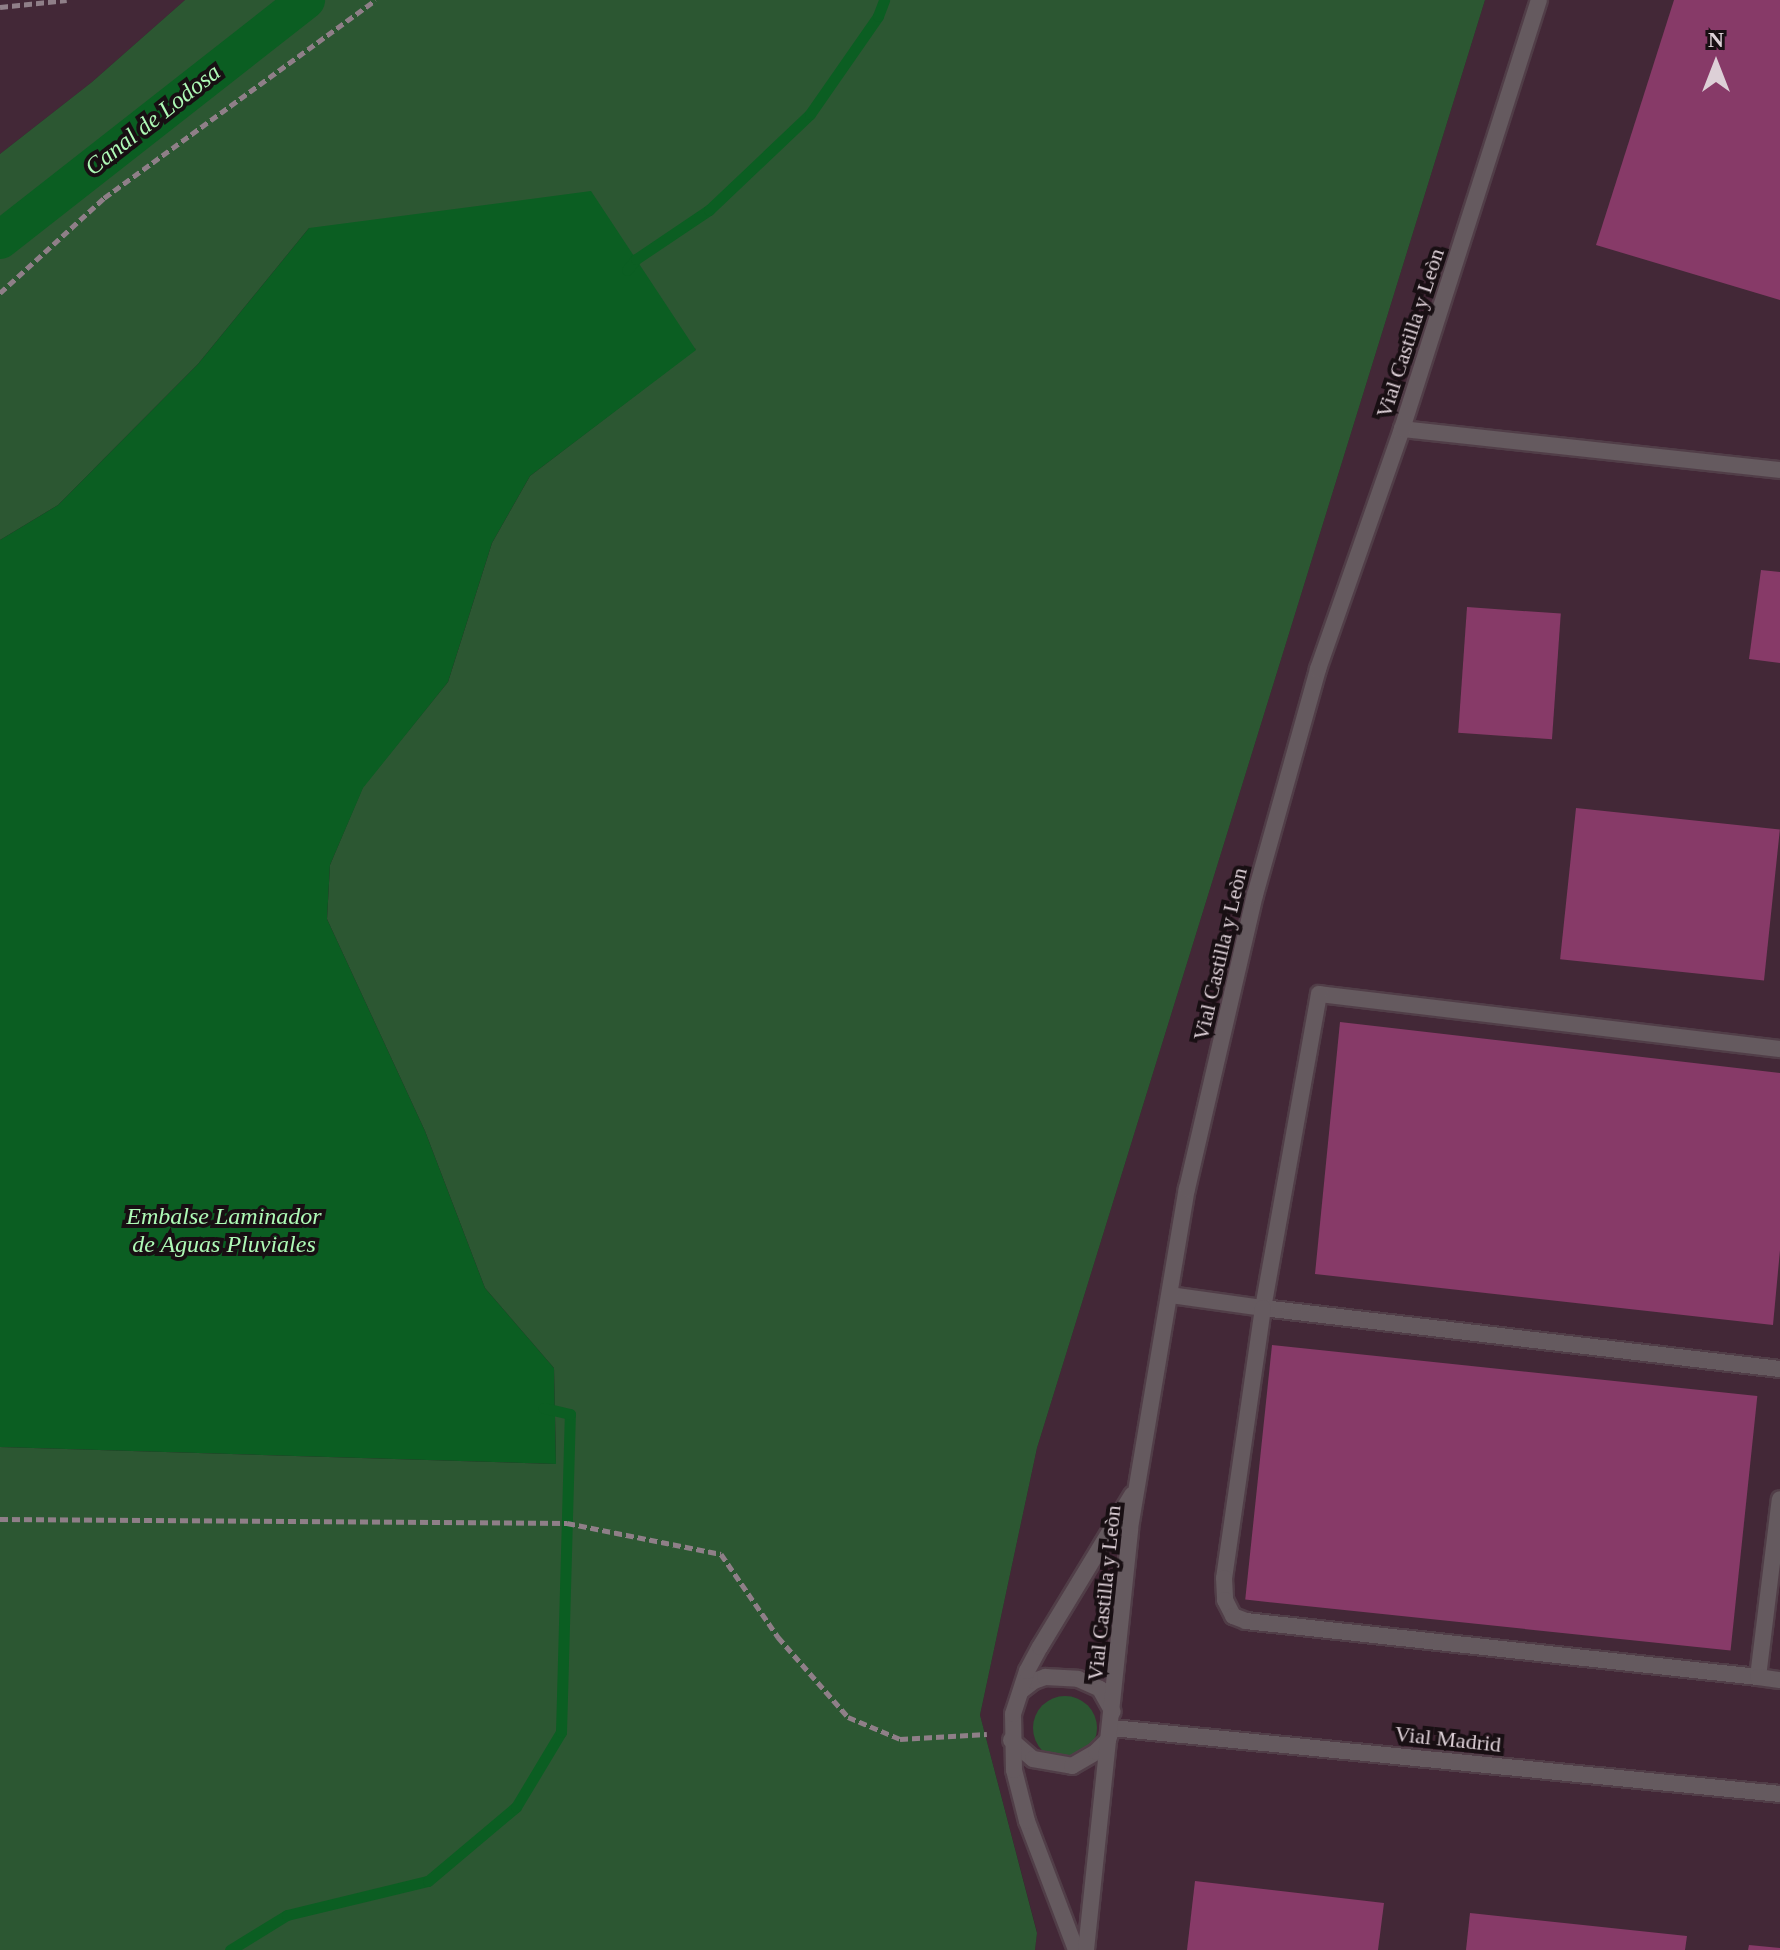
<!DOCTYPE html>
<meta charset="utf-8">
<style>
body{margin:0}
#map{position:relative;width:1780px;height:1950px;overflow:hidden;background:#36222d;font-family:"Times New Roman",serif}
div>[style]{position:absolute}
.built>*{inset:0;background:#432837}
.green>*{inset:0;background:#2c5732}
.round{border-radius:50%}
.water>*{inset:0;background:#0b5e22}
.stream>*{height:11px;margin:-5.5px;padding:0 5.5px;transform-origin:5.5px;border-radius:5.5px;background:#0b5e22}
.canal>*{height:38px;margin:-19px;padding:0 19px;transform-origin:19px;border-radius:19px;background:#0b5e22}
.building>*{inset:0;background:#873a68;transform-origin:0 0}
.path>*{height:5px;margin-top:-2.5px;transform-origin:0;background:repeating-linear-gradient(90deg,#8f7f88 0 8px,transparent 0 12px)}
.roads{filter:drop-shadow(2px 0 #513e48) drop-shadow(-2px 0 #513e48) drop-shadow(0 2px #513e48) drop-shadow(0 -2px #513e48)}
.service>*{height:16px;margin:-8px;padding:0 8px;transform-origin:8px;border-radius:8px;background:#655a5f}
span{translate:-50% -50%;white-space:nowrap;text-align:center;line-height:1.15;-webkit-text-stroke:8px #180f13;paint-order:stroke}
.street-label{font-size:22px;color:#ddd0d7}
.water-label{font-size:24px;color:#aefab6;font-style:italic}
.north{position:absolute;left:1676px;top:24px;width:80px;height:80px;-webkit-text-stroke:6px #180f13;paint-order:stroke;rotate:0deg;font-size:22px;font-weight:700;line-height:32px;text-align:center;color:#ddd0d7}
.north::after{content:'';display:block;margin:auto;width:28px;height:36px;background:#ddd0d7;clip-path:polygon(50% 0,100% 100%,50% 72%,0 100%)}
</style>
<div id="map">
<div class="built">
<i style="clip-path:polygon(0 0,185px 0,92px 82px,0 154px)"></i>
<i style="clip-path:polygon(1485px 0,1780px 0,1780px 1950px,1035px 1950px,1037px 1932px,980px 1715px,1037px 1448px)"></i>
</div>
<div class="green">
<i style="clip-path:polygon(185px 0,1485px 0,1037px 1448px,980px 1715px,1037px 1933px,1035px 1950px,0 1950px,0 1447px,556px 1464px,554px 1368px,485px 1288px,425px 1131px,327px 919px,330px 865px,363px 787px,448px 682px,492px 543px,530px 476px,696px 349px,309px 228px,198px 364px,58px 505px,0 540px,0 154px,92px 82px)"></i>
<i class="round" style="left:1033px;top:1696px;width:64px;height:64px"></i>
</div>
<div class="water">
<i style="clip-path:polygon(591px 191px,696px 350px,530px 476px,492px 543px,448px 682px,363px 788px,330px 865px,327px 919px,425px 1131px,485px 1288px,554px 1368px,556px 1464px,0 1447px,0 540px,58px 505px,198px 364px,309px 228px)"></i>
</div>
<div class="stream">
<i style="left:627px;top:270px;width:14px;rotate:-51deg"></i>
<i style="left:636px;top:259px;width:88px;rotate:-33.9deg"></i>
<i style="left:709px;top:210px;width:139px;rotate:-43.5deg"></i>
<i style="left:810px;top:114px;width:119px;rotate:-55.2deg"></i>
<i style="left:878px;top:16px;width:17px;rotate:-69deg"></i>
<i style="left:230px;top:1950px;width:67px;rotate:-31.6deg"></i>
<i style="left:287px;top:1915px;width:145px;rotate:-13.6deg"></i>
<i style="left:428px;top:1881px;width:115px;rotate:-40.1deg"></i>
<i style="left:516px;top:1807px;width:87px;rotate:-59deg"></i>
<i style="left:561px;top:1732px;width:318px;rotate:-88.4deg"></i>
<i style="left:570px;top:1414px;width:27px;rotate:-167deg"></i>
</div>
<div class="canal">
<i style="left:0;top:240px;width:389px;rotate:-38.1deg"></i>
</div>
<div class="building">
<i style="clip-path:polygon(1674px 0,1780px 0,1780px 300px,1596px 245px)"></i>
<i style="clip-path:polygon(1761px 570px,1780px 572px,1780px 663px,1749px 659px)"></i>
<i style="left:1467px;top:607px;width:94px;height:126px;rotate:4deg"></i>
<i style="left:1576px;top:808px;width:205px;height:152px;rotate:6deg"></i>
<i style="clip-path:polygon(1340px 1022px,1780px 1073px,1780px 1250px,1773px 1325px,1315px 1274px)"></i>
<i style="left:1272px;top:1345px;width:488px;height:256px;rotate:6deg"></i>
<i style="clip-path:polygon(1195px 1881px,1384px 1903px,1378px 1950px,1187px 1950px)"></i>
<i style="clip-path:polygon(1470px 1913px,1687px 1936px,1685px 1950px,1466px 1950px)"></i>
<i style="clip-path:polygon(1749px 1945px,1780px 1948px,1780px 1950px,1748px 1950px)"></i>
</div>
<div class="path">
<i style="left:0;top:7px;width:67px;rotate:-6deg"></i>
<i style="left:0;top:293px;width:141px;rotate:-42.4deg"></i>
<i style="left:104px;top:198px;width:336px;rotate:-36.1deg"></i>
<i style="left:0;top:1519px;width:567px;rotate:0.4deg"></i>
<i style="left:567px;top:1523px;width:157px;rotate:11.4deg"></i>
<i style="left:721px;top:1554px;width:101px;rotate:55.5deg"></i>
<i style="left:778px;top:1637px;width:106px;rotate:48.8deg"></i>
<i style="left:848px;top:1717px;width:56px;rotate:22.9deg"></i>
<i style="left:900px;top:1739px;width:87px;rotate:-3.3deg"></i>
</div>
<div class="roads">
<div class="service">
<i style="left:1402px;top:429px;width:380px;rotate:6.2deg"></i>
<i style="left:1780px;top:1049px;width:464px;rotate:-173.2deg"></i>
<i style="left:1319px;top:994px;width:319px;rotate:100.1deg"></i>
<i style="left:1263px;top:1308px;width:521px;rotate:6.73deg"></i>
<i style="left:1170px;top:1295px;width:94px;rotate:8deg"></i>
<i style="left:1263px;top:1308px;width:273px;rotate:98.2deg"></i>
<i style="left:1224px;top:1578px;width:22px;rotate:87deg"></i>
<i style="left:1225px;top:1600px;width:18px;rotate:63deg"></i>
<i style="left:1233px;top:1616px;width:14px;rotate:21deg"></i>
<i style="left:1246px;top:1621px;width:515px;rotate:6.24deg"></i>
<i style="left:1758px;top:1677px;width:179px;rotate:-83deg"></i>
<i style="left:1758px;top:1677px;width:22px;rotate:8deg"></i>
<i style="left:1021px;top:1691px;width:16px;rotate:-38deg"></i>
<i style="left:1034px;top:1681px;width:12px;rotate:-20deg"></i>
<i style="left:1045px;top:1677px;width:33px;rotate:3deg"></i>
<i style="left:1078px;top:1679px;width:24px;rotate:24deg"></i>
<i style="left:1100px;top:1689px;width:26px;rotate:61deg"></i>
<i style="left:1011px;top:1740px;width:29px;rotate:41deg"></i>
<i style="left:1033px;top:1759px;width:40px;rotate:10deg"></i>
<i style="left:1072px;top:1766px;width:28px;rotate:-30deg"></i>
<i style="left:1096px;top:1752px;width:17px;rotate:-45deg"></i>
<i style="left:1108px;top:1740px;width:13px;rotate:-72deg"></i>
<i style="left:1112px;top:1728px;width:671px;rotate:5.64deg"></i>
<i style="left:1076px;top:1950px;width:138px;rotate:-110.8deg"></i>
<i style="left:1027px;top:1821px;width:53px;rotate:-104.3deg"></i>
<i style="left:1014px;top:1770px;width:56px;rotate:-91deg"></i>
<i style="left:1013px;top:1714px;width:45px;rotate:-72deg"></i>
<i style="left:1027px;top:1671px;width:27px;rotate:-62deg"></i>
<i style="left:1040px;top:1647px;width:178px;rotate:-58.8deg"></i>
<i style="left:1086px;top:1950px;width:424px;rotate:-84deg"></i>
<i style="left:1130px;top:1528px;width:344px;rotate:-80.5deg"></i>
<i style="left:1187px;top:1189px;width:302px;rotate:-77deg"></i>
<i style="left:1255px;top:895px;width:235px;rotate:-74.4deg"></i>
<i style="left:1318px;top:669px;width:254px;rotate:-70.7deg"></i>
<i style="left:1402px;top:429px;width:450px;rotate:-72.3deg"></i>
</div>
</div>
<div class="street-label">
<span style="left:1410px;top:333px;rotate:-72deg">Vial Castilla y Leòn</span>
<span style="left:1220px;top:954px;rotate:-77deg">Vial Castilla y Leòn</span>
<span style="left:1104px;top:1593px;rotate:-84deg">Vial Castilla y Leòn</span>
<span style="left:1448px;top:1739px;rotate:6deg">Vial Madrid</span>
</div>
<div class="water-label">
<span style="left:153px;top:120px;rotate:-38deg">Canal de Lodosa</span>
<span style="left:224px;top:1231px">Embalse Laminador<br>de Aguas Pluviales</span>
</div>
<div class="north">N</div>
</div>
